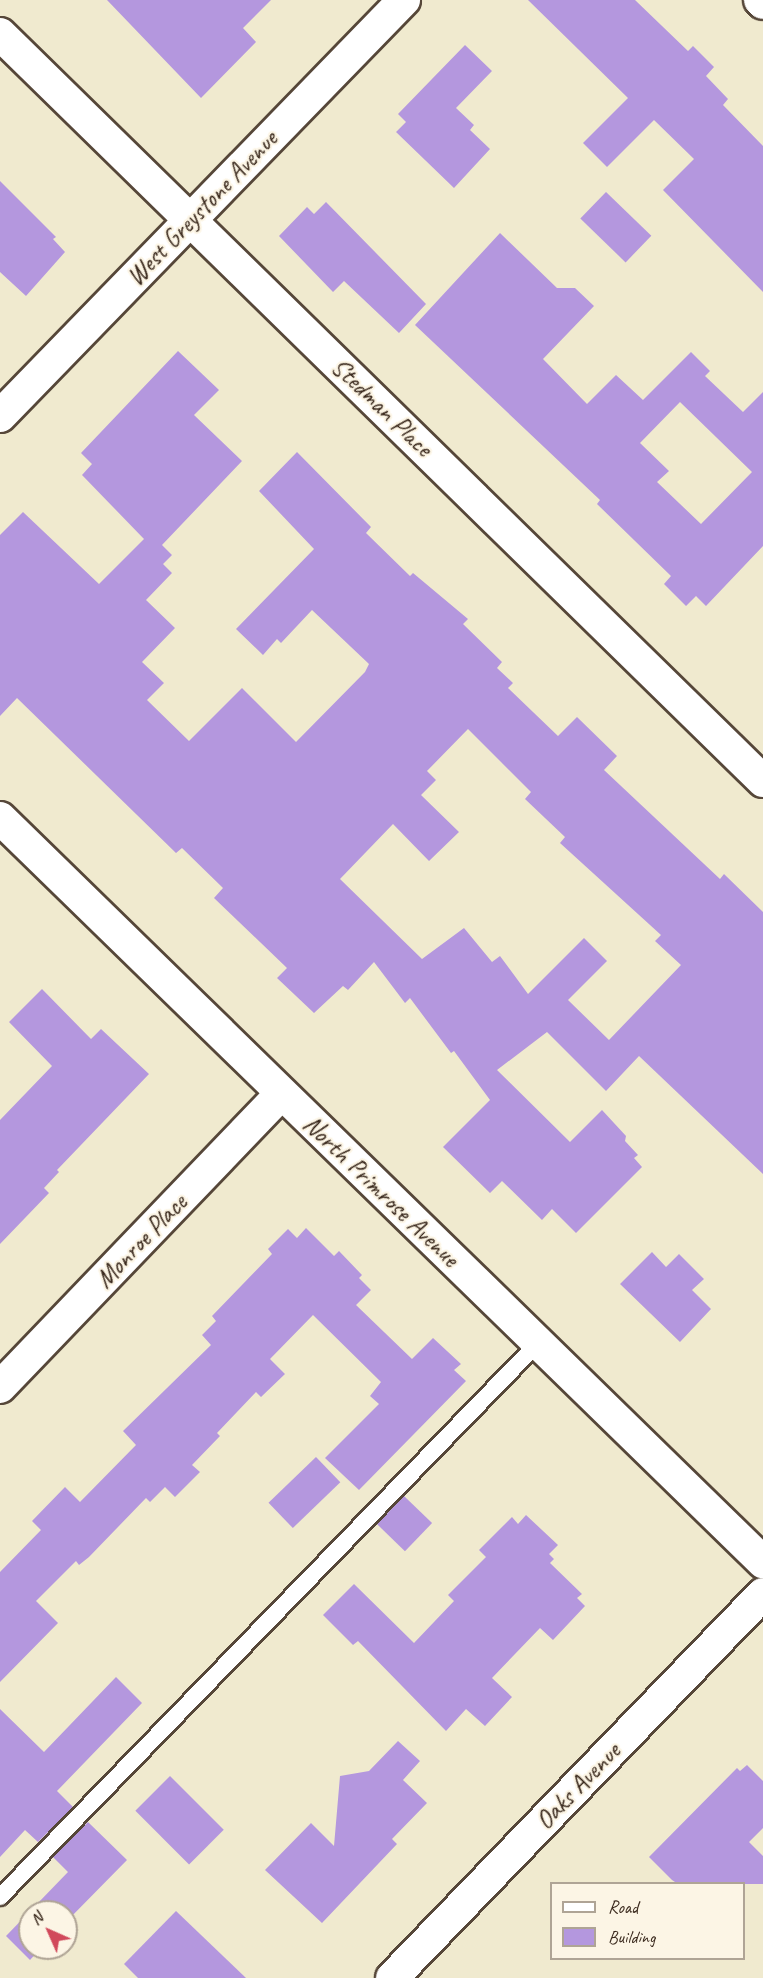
<!DOCTYPE html>
<style>
body{margin:0}
#map{position:relative;width:763px;height:1978px;overflow:hidden;background:#f0eacf;font-family:Caveat,sans-serif}
div>[style]{position:absolute}
.building>*{inset:0;background:#b497de;transform-origin:0 0}
.roads{filter:drop-shadow(2px 0 #564739) drop-shadow(-2px 0 #564739) drop-shadow(0 2px #564739) drop-shadow(0 -2px #564739)}
.service>*{height:16px;margin:-8px;padding:0 8px;transform-origin:8px;border-radius:8px;background:#fff}
.minor>*{height:32px;margin:-16px;padding:0 16px;transform-origin:16px;border-radius:16px;background:#fff}
span{translate:-50% -50%;white-space:nowrap;text-align:center;line-height:1.15;-webkit-text-stroke:4.5px #fcf5e5;paint-order:stroke}
.street-label{font-size:26px;color:#3b2a1e}
.legend{position:absolute;left:550px;top:1882px;width:195px;height:78px;box-sizing:border-box;background:#fcf5e5;border:2px solid #afa495;margin:0;padding:8px 10px;list-style:none;font-size:18px;color:#3b2a1e}
.legend li{display:flex;align-items:center;gap:12px;height:30px}
.legend b{width:30px;border:2px solid #afa495}
.north{position:absolute;left:18px;top:1900px;width:60px;height:60px;box-sizing:border-box;background:#fcf5e5;border:2px solid #afa495;border-radius:50%;rotate:315deg;font-size:16px;font-weight:700;line-height:24px;text-align:center;color:#3b2a1e}
.north::after{content:'';display:block;margin:auto;width:21px;height:27px;background:#d1495b;clip-path:polygon(50% 0,100% 100%,50% 72%,0 100%)}
</style>
<div id="map">
<div class="building">
<i style="clip-path:polygon(107px 0,271px 0,243px 28px,256px 42px,201px 98px)"></i>
<i style="clip-path:polygon(528px 0,635px 0,688px 51px,693px 46px,714px 67px,706px 76px,728px 99px,723px 105px,763px 146px,763px 292px,663px 190px,694px 159px,654px 120px,607px 167px,583px 143px,628px 98px)"></i>
<i style="clip-path:polygon(465px 45px,492px 71px,456px 108px,474px 125px,470px 130px,490px 149px,454px 188px,396px 132px,406px 122px,398px 114px)"></i>
<i style="clip-path:polygon(0 181px,56px 237px,53px 239px,65px 252px,26px 296px,0 272px)"></i>
<i style="left:606px;top:192px;width:63px;height:37px;rotate:44deg"></i>
<i style="clip-path:polygon(326px 202px,426px 304px,399px 333px,344px 281px,333px 292px,279px 236px,307px 207px,314px 214px)"></i>
<i style="clip-path:polygon(evenodd,500px 233px,557px 288px,575px 288px,594px 306px,543px 359px,587px 404px,616px 375px,643px 400px,691px 352px,710px 371px,705px 376px,743px 412px,763px 392px,763px 546px,706px 606px,696px 596px,686px 606px,664px 584px,671px 576px,597px 504px,600px 500px,415px 325px,500px 233px,680px 402px,752px 472px,701px 524px,657px 482px,669px 471px,640px 443px,680px 402px)"></i>
<i style="clip-path:polygon(evenodd,178px 351px,219px 390px,194px 415px,242px 461px,162px 545px,172px 555px,163px 564px,172px 573px,146px 600px,175px 628px,142px 662px,164px 683px,147px 700px,189px 741px,242px 688px,296px 742px,365px 672px,369px 664px,312px 610px,281px 643px,277px 639px,263px 655px,236px 629px,314px 549px,259px 491px,297px 452px,371px 527px,366px 533px,410px 576px,413px 573px,468px 619px,463px 624px,502px 662px,497px 668px,513px 683px,508px 688px,558px 736px,577px 717px,617px 756px,604px 770px,720px 879px,724px 874px,763px 912px,763px 1174px,639px 1056px,606px 1091px,547px 1032px,497px 1070px,570px 1142px,602px 1110px,626px 1136px,625px 1141px,638px 1155px,634px 1158px,642px 1167px,576px 1233px,552px 1209px,542px 1220px,502px 1181px,490px 1193px,443px 1147px,490px 1100px,454px 1051px,451px 1053px,410px 998px,405px 1003px,374px 962px,348px 990px,343px 986px,314px 1013px,277px 978px,287px 968px,214px 898px,223px 888px,182px 848px,176px 853px,17px 698px,0 716px,0 535px,23px 512px,99px 584px,144px 539px,82px 475px,92px 464px,81px 453px,178px 351px,468px 729px,531px 792px,525px 799px,565px 837px,560px 843px,661px 935px,655px 941px,681px 965px,609px 1040px,568px 1000px,607px 961px,584px 938px,528px 994px,500px 956px,492px 962px,464px 928px,422px 959px,340px 879px,393px 824px,429px 861px,459px 832px,421px 795px,436px 780px,427px 771px,468px 729px)"></i>
<i style="clip-path:polygon(42px 989px,91px 1039px,101px 1029px,149px 1074px,57px 1170px,59px 1172px,44px 1188px,49px 1193px,0 1244px,0 1120px,52px 1066px,9px 1022px)"></i>
<i style="clip-path:polygon(306px 1228px,334px 1256px,339px 1251px,362px 1275px,359px 1278px,371px 1290px,356px 1305px,412px 1359px,433px 1338px,461px 1364px,454px 1370px,466px 1381px,359px 1490px,325px 1458px,379px 1404px,370px 1396px,381px 1382px,313px 1315px,270px 1359px,285px 1374px,261px 1397px,256px 1392px,217px 1433px,220px 1436px,192px 1465px,200px 1472px,175px 1497px,165px 1487px,150px 1502px,146px 1498px,89px 1557px,79px 1565px,76px 1561px,36px 1601px,58px 1623px,0 1682px,0 1572px,41px 1530px,32px 1521px,65px 1487px,80px 1502px,136px 1445px,123px 1431px,211px 1345px,202px 1335px,216px 1321px,212px 1316px,272px 1254px,268px 1249px,288px 1229px,297px 1238px)"></i>
<i style="clip-path:polygon(652px 1252px,666px 1267px,679px 1254px,704px 1279px,692px 1290px,711px 1309px,680px 1342px,620px 1284px)"></i>
<i style="left:316px;top:1457px;width:35px;height:66px;rotate:46deg"></i>
<i style="left:404px;top:1496px;width:39px;height:39px;rotate:44deg"></i>
<i style="clip-path:polygon(526px 1515px,558px 1545px,549px 1554px,554px 1559px,550px 1563px,582px 1594px,577px 1598px,585px 1606px,553px 1640px,540px 1628px,492px 1678px,512px 1697px,485px 1726px,466px 1709px,446px 1731px,358px 1641px,353px 1645px,323px 1615px,354px 1584px,414px 1643px,454px 1601px,448px 1595px,486px 1557px,479px 1550px,512px 1517px,518px 1524px)"></i>
<i style="clip-path:polygon(116px 1677px,142px 1703px,57px 1791px,73px 1807px,38px 1842px,25px 1830px,0 1857px,0 1709px,44px 1752px)"></i>
<i style="clip-path:polygon(398px 1741px,420px 1761px,403px 1780px,427px 1803px,392px 1839px,397px 1844px,322px 1923px,265px 1870px,311px 1823px,334px 1846px,340px 1776px,369px 1771px)"></i>
<i style="clip-path:polygon(747px 1765px,763px 1781px,763px 1828px,749px 1842px,763px 1856px,763px 1884px,678px 1884px,672px 1880px,649px 1857px,737px 1768px,740px 1771px)"></i>
<i style="left:170px;top:1776px;width:76px;height:49px;rotate:45deg"></i>
<i style="clip-path:polygon(88px 1822px,127px 1860px,66px 1922px,66px 1912px,30px 1912px,30px 1948px,41px 1948px,30px 1960px,6px 1936px,68px 1872px,53px 1857px)"></i>
<i style="clip-path:polygon(176px 1911px,246px 1978px,138px 1978px,124px 1964px)"></i>
</div>
<div class="roads">
<div class="service">
<i style="left:0;top:1897px;width:772px;rotate:-45.84deg"></i>
</div>
<div class="minor">
<i style="left:760px;top:0;width:4px;rotate:45deg"></i>
<i style="left:0;top:34px;width:1068px;rotate:44.39deg"></i>
<i style="left:0;top:416px;width:580px;rotate:-45.84deg"></i>
<i style="left:0;top:818px;width:1066px;rotate:44.28deg"></i>
<i style="left:0;top:1387px;width:406px;rotate:-46.2deg"></i>
<i style="left:392px;top:1978px;width:534px;rotate:-45.99deg"></i>
</div>
</div>
<div class="street-label">
<span style="left:202px;top:208px;rotate:-46deg">West Greystone Avenue</span>
<span style="left:382px;top:407px;rotate:44deg">Stedman Place</span>
<span style="left:381px;top:1191px;rotate:44deg">North Primrose Avenue</span>
<span style="left:141px;top:1241px;rotate:-46deg">Monroe Place</span>
<span style="left:578px;top:1786px;rotate:-46deg">Oaks Avenue</span>
</div>
<ul class="legend">
<li><b style="height:8px;background:#fff"></b>Road</li>
<li><b style="height:16px;background:#b497de"></b>Building</li>
</ul>
<div class="north">N</div>
</div>
